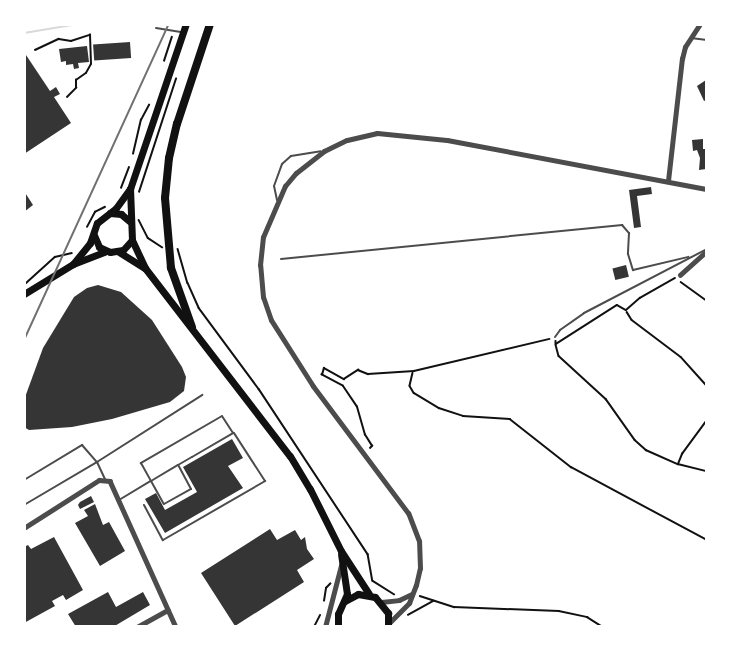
<!DOCTYPE html>
<style>
body{margin:0}
#map{position:relative;width:731px;height:651px;overflow:hidden;background:#fff;font-family:Inter,sans-serif}
div>[style]{position:absolute}
.stream>*{height:2px;margin:-1px;padding:0 1px;transform-origin:1px;border-radius:1px;background:#d9d9d9}
.building>*{inset:0;background:#353535;transform-origin:0 0}
.path>*{height:1.5px;margin:-0.75px;padding:0 0.75px;transform-origin:0.75px;border-radius:0.75px;background:#111}
.service>*{height:2px;margin:-1px;padding:0 1px;transform-origin:1px;border-radius:1px;background:#4c4c4c}
.minor>*{height:4.5px;margin:-2.25px;padding:0 2.25px;transform-origin:2.25px;border-radius:2.25px;background:#4c4c4c}
.tertiary>*{height:5px;margin:-2.5px;padding:0 2.5px;transform-origin:2.5px;border-radius:2.5px;background:#4c4c4c}
.primary>*{height:7px;margin:-3.5px;padding:0 3.5px;transform-origin:3.5px;border-radius:3.5px;background:#111}
.motorway>*{height:8px;margin:-4px;padding:0 4px;transform-origin:4px;border-radius:4px;background:#111}
.rail>*{height:2px;margin:-1px;padding:0 1px;transform-origin:1px;border-radius:1px;background:#707070}
span{translate:-50% -50%;white-space:nowrap;text-align:center;line-height:1.15;-webkit-text-stroke:4.5px #fff;paint-order:stroke}
.frame{position:absolute;inset:0;border:26px solid #fff;pointer-events:none}
</style>
<div id="map">
<div class="stream">
<i style="left:24px;top:33px;width:55px;rotate:-9.5deg"></i>
</div>
<div class="building">
<i style="left:130px;top:42px;width:16px;height:37px;rotate:86deg"></i>
<i style="clip-path:polygon(87px 46px,89px 62px,78px 63px,79px 68px,74px 69px,73px 64px,66px 65px,66px 61px,61px 62px,59px 49px)"></i>
<i style="clip-path:polygon(24px 52px,50px 91px,56px 87px,60px 94px,54px 97px,71px 123px,24px 154px)"></i>
<i style="clip-path:polygon(706px 80px,707px 100px,704px 101px,697px 86px)"></i>
<i style="clip-path:polygon(703px 139px,703px 149px,707px 149px,707px 164px,706px 169px,699px 170px,700px 158px,697px 150px,693px 151px,692px 140px)"></i>
<i style="clip-path:polygon(651px 187px,652px 194px,637px 196px,641px 227px,634px 228px,629px 190px)"></i>
<i style="clip-path:polygon(24px 191px,33px 205px,24px 212px)"></i>
<i style="left:626px;top:265px;width:12px;height:14px;rotate:76deg"></i>
<i style="clip-path:polygon(98px 285px,121px 292px,152px 320px,182px 367px,186px 377px,184px 391px,170px 402px,112px 419px,72px 427px,29px 430px,24px 427px,24px 400px,43px 348px,74px 297px,87px 288px)"></i>
<i style="clip-path:polygon(232px 439px,243px 458px,228px 466px,243px 488px,165px 533px,145px 499px,156px 493px,165px 510px,197px 492px,183px 467px)"></i>
<i style="clip-path:polygon(91px 496px,94px 502px,80px 509px,78px 505px,80px 502px)"></i>
<i style="clip-path:polygon(95px 504px,103px 525px,109px 522px,125px 551px,100px 566px,75px 523px,88px 516px,84px 510px)"></i>
<i style="clip-path:polygon(270px 529px,277px 540px,295px 530px,301px 540px,305px 537px,307px 549px,314px 559px,297px 570px,304px 582px,235px 626px,201px 573px)"></i>
<i style="clip-path:polygon(54px 537px,83px 590px,66px 600px,63px 595px,52px 601px,55px 606px,24px 623px,24px 547px,28px 545px,31px 549px)"></i>
<i style="clip-path:polygon(108px 592px,116px 607px,143px 592px,150px 605px,113px 627px,76px 627px,68px 614px)"></i>
</div>
<div class="path">
<i style="left:35px;top:50px;width:26px;rotate:-25deg"></i>
<i style="left:59px;top:39px;width:12px;rotate:9deg"></i>
<i style="left:71px;top:41px;width:20px;rotate:-18deg"></i>
<i style="left:164px;top:61px;width:25px;rotate:-72deg"></i>
<i style="left:67px;top:97px;width:13px;rotate:-45deg"></i>
<i style="left:76px;top:88px;width:8px;rotate:-90deg"></i>
<i style="left:76px;top:80px;width:12px;rotate:-35deg"></i>
<i style="left:86px;top:73px;width:10px;rotate:-61deg"></i>
<i style="left:91px;top:64px;width:29px;rotate:-92deg"></i>
<i style="left:133px;top:154px;width:35px;rotate:-77deg"></i>
<i style="left:141px;top:120px;width:17px;rotate:-62deg"></i>
<i style="left:121px;top:188px;width:22px;rotate:-69deg"></i>
<i style="left:139px;top:192px;width:119px;rotate:-71.9deg"></i>
<i style="left:139px;top:220px;width:20px;rotate:63deg"></i>
<i style="left:148px;top:238px;width:17px;rotate:33deg"></i>
<i style="left:87px;top:227px;width:17px;rotate:-62deg"></i>
<i style="left:95px;top:212px;width:11px;rotate:-27deg"></i>
<i style="left:178px;top:249px;width:35px;rotate:74deg"></i>
<i style="left:188px;top:283px;width:27px;rotate:66deg"></i>
<i style="left:199px;top:308px;width:101px;rotate:53.5deg"></i>
<i style="left:259px;top:389px;width:198px;rotate:56.6deg"></i>
<i style="left:368px;top:554px;width:27px;rotate:80deg"></i>
<i style="left:373px;top:581px;width:25px;rotate:32deg"></i>
<i style="left:681px;top:282px;width:32px;rotate:36deg"></i>
<i style="left:25px;top:284px;width:40px;rotate:-42deg"></i>
<i style="left:55px;top:257px;width:17px;rotate:-13deg"></i>
<i style="left:627px;top:312px;width:9px;rotate:58deg"></i>
<i style="left:632px;top:320px;width:61px;rotate:37.1deg"></i>
<i style="left:681px;top:357px;width:39px;rotate:48deg"></i>
<i style="left:556px;top:341px;width:3px;rotate:90deg"></i>
<i style="left:556px;top:344px;width:72px;rotate:-32.6deg"></i>
<i style="left:617px;top:305px;width:10px;rotate:29deg"></i>
<i style="left:626px;top:310px;width:18px;rotate:-41deg"></i>
<i style="left:640px;top:298px;width:40px;rotate:-29.7deg"></i>
<i style="left:556px;top:345px;width:11px;rotate:75deg"></i>
<i style="left:559px;top:356px;width:64px;rotate:42.5deg"></i>
<i style="left:606px;top:399px;width:50px;rotate:54.7deg"></i>
<i style="left:635px;top:440px;width:15px;rotate:42deg"></i>
<i style="left:646px;top:450px;width:35px;rotate:24deg"></i>
<i style="left:678px;top:464px;width:30px;rotate:14deg"></i>
<i style="left:413px;top:373px;width:13px;rotate:103deg"></i>
<i style="left:410px;top:386px;width:8px;rotate:60deg"></i>
<i style="left:414px;top:393px;width:29px;rotate:31deg"></i>
<i style="left:439px;top:408px;width:25px;rotate:18deg"></i>
<i style="left:463px;top:416px;width:47px;rotate:3.7deg"></i>
<i style="left:510px;top:419px;width:78px;rotate:38.2deg"></i>
<i style="left:571px;top:467px;width:154px;rotate:28.2deg"></i>
<i style="left:370px;top:448px;width:3px;rotate:-45deg"></i>
<i style="left:372px;top:446px;width:13px;rotate:-122deg"></i>
<i style="left:365px;top:435px;width:29px;rotate:-106deg"></i>
<i style="left:357px;top:407px;width:25px;rotate:-124deg"></i>
<i style="left:343px;top:386px;width:24px;rotate:-152deg"></i>
<i style="left:322px;top:375px;width:7px;rotate:-74deg"></i>
<i style="left:324px;top:368px;width:23px;rotate:29deg"></i>
<i style="left:344px;top:379px;width:17px;rotate:-33deg"></i>
<i style="left:358px;top:370px;width:11px;rotate:22deg"></i>
<i style="left:368px;top:374px;width:46px;rotate:-3.7deg"></i>
<i style="left:414px;top:371px;width:139px;rotate:-13.3deg"></i>
<i style="left:678px;top:464px;width:11px;rotate:-68deg"></i>
<i style="left:682px;top:454px;width:42px;rotate:-53.7deg"></i>
<i style="left:420px;top:596px;width:36px;rotate:18deg"></i>
<i style="left:454px;top:607px;width:105px;rotate:2.2deg"></i>
<i style="left:559px;top:611px;width:29px;rotate:12deg"></i>
<i style="left:587px;top:617px;width:19px;rotate:32deg"></i>
<i style="left:324px;top:601px;width:13px;rotate:-81deg"></i>
<i style="left:326px;top:588px;width:6px;rotate:-45deg"></i>
<i style="left:408px;top:615px;width:29px;rotate:-29deg"></i>
<i style="left:314px;top:627px;width:13px;rotate:-63deg"></i>
</div>
<div class="service">
<i style="left:156px;top:28px;width:25px;rotate:9deg"></i>
<i style="left:691px;top:38px;width:16px;rotate:7deg"></i>
<i style="left:277px;top:200px;width:14px;rotate:-102deg"></i>
<i style="left:274px;top:186px;width:23px;rotate:-70deg"></i>
<i style="left:282px;top:164px;width:12px;rotate:-42deg"></i>
<i style="left:291px;top:156px;width:30px;rotate:-9deg"></i>
<i style="left:281px;top:259px;width:343px;rotate:-5.7deg"></i>
<i style="left:622px;top:225px;width:11px;rotate:49deg"></i>
<i style="left:629px;top:233px;width:21px;rotate:93deg"></i>
<i style="left:628px;top:254px;width:17px;rotate:73deg"></i>
<i style="left:633px;top:270px;width:57px;rotate:-13.3deg"></i>
<i style="left:555px;top:337px;width:9px;rotate:-54deg"></i>
<i style="left:560px;top:330px;width:29px;rotate:-35deg"></i>
<i style="left:584px;top:313px;width:139px;rotate:-27.5deg"></i>
<i style="left:24px;top:480px;width:68px;rotate:-31.1deg"></i>
<i style="left:82px;top:445px;width:23px;rotate:49deg"></i>
<i style="left:97px;top:462px;width:125px;rotate:-32.5deg"></i>
<i style="left:119px;top:500px;width:37px;rotate:-31deg"></i>
<i style="left:151px;top:481px;width:31px;rotate:-31deg"></i>
<i style="left:178px;top:465px;width:16px;rotate:-30deg"></i>
<i style="left:192px;top:457px;width:48px;rotate:-30.3deg"></i>
<i style="left:233px;top:433px;width:20px;rotate:-123deg"></i>
<i style="left:222px;top:416px;width:94px;rotate:149.9deg"></i>
<i style="left:141px;top:463px;width:21px;rotate:61deg"></i>
<i style="left:151px;top:481px;width:26px;rotate:61deg"></i>
<i style="left:164px;top:504px;width:31px;rotate:-29deg"></i>
<i style="left:191px;top:489px;width:27px;rotate:-118deg"></i>
<i style="left:24px;top:505px;width:85px;rotate:-30.5deg"></i>
<i style="left:97px;top:462px;width:19px;rotate:65deg"></i>
<i style="left:144px;top:505px;width:40px;rotate:62deg"></i>
<i style="left:163px;top:540px;width:118px;rotate:-30deg"></i>
<i style="left:265px;top:481px;width:57px;rotate:-122.9deg"></i>
</div>
<div class="minor">
<i style="left:668px;top:181px;width:123px;rotate:-83.5deg"></i>
<i style="left:682px;top:59px;width:12px;rotate:-76deg"></i>
<i style="left:685px;top:47px;width:27px;rotate:-57deg"></i>
<i style="left:680px;top:275px;width:36px;rotate:-42deg"></i>
<i style="left:24px;top:528px;width:89px;rotate:-32.6deg"></i>
<i style="left:99px;top:480px;width:11px;rotate:5deg"></i>
<i style="left:110px;top:481px;width:160px;rotate:65.7deg"></i>
<i style="left:137px;top:627px;width:35px;rotate:-29deg"></i>
</div>
<div class="tertiary">
<i style="left:381px;top:602px;width:18px;rotate:-6deg"></i>
<i style="left:399px;top:600px;width:14px;rotate:-25deg"></i>
<i style="left:388px;top:624px;width:30px;rotate:-45deg"></i>
<i style="left:409px;top:603px;width:19px;rotate:-69deg"></i>
<i style="left:416px;top:585px;width:17px;rotate:-77deg"></i>
<i style="left:420px;top:568px;width:27px;rotate:-92deg"></i>
<i style="left:419px;top:541px;width:30px;rotate:-111deg"></i>
<i style="left:408px;top:513px;width:159px;rotate:-126.8deg"></i>
<i style="left:313px;top:386px;width:78px;rotate:-122.5deg"></i>
<i style="left:271px;top:320px;width:24px;rotate:-109deg"></i>
<i style="left:263px;top:297px;width:32px;rotate:-95deg"></i>
<i style="left:260px;top:265px;width:28px;rotate:-84deg"></i>
<i style="left:263px;top:237px;width:56px;rotate:-66.7deg"></i>
<i style="left:285px;top:186px;width:17px;rotate:-50deg"></i>
<i style="left:296px;top:173px;width:36px;rotate:-38deg"></i>
<i style="left:324px;top:151px;width:25px;rotate:-26deg"></i>
<i style="left:347px;top:140px;width:31px;rotate:-13deg"></i>
<i style="left:377px;top:133px;width:70px;rotate:5.7deg"></i>
<i style="left:447px;top:140px;width:265px;rotate:10.7deg"></i>
<i style="left:325px;top:627px;width:64px;rotate:-75.5deg"></i>
</div>
<div class="primary">
<i style="left:110px;top:213px;width:11px;rotate:5deg"></i>
<i style="left:121px;top:214px;width:11px;rotate:41deg"></i>
<i style="left:94px;top:235px;width:13px;rotate:67deg"></i>
<i style="left:99px;top:247px;width:12px;rotate:24deg"></i>
<i style="left:110px;top:252px;width:13px;rotate:-9deg"></i>
<i style="left:123px;top:250px;width:13px;rotate:-48deg"></i>
<i style="left:132px;top:240px;width:51px;rotate:-92.2deg"></i>
<i style="left:130px;top:189px;width:174px;rotate:-71.3deg"></i>
<i style="left:132px;top:240px;width:31px;rotate:65deg"></i>
<i style="left:145px;top:268px;width:237px;rotate:52.4deg"></i>
<i style="left:290px;top:456px;width:39px;rotate:59deg"></i>
<i style="left:310px;top:489px;width:69px;rotate:63.4deg"></i>
<i style="left:341px;top:551px;width:51px;rotate:56.9deg"></i>
<i style="left:119px;top:252px;width:31px;rotate:32deg"></i>
<i style="left:73px;top:264px;width:27px;rotate:-51deg"></i>
<i style="left:90px;top:243px;width:21px;rotate:-71deg"></i>
<i style="left:97px;top:223px;width:24px;rotate:-38deg"></i>
<i style="left:116px;top:208px;width:24px;rotate:-54deg"></i>
<i style="left:24px;top:294px;width:57px;rotate:-31.5deg"></i>
<i style="left:73px;top:264px;width:36px;rotate:-21deg"></i>
<i style="left:345px;top:601px;width:15px;rotate:-28deg"></i>
<i style="left:358px;top:594px;width:17px;rotate:10deg"></i>
<i style="left:375px;top:597px;width:21px;rotate:51deg"></i>
<i style="left:388px;top:613px;width:14px;rotate:90deg"></i>
<i style="left:338px;top:627px;width:13px;rotate:-90deg"></i>
<i style="left:338px;top:614px;width:22px;rotate:-66deg"></i>
<i style="left:347px;top:594px;width:40px;rotate:-98.5deg"></i>
</div>
<div class="motorway">
<i style="left:192px;top:327px;width:63px;rotate:-109.6deg"></i>
<i style="left:171px;top:268px;width:70px;rotate:-94.9deg"></i>
<i style="left:165px;top:198px;width:40px;rotate:-84.3deg"></i>
<i style="left:169px;top:158px;width:35px;rotate:-77deg"></i>
<i style="left:177px;top:124px;width:105px;rotate:-71.7deg"></i>
</div>
<div class="rail">
<i style="left:24px;top:340px;width:348px;rotate:-65.4deg"></i>
</div>
<div class="frame"></div>
</div>
